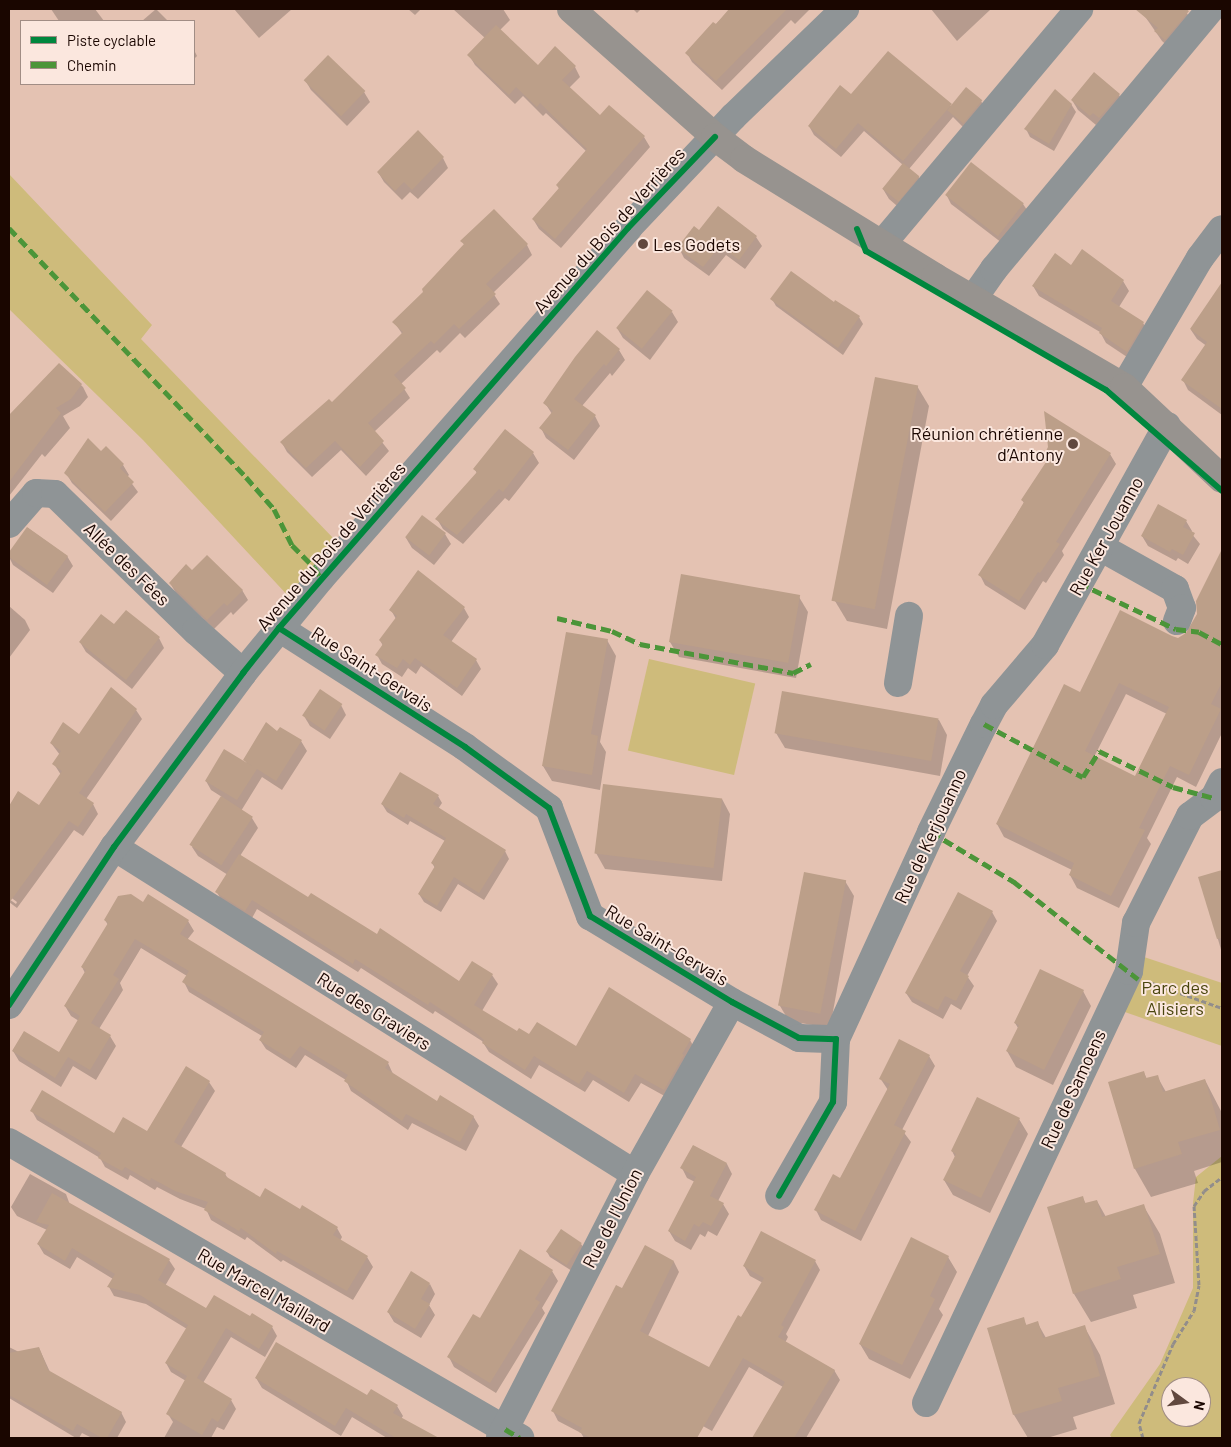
<!DOCTYPE html>
<meta charset="utf-8">
<style>
body{margin:0}
#map{position:relative;width:1231px;height:1447px;overflow:hidden;background:#e4c2b2;font-family:Barlow,sans-serif}
div>[style]{position:absolute}
.green>*{inset:0;background:#cebb7b;transform-origin:0 0}
.shadow>*{inset:0;background:#0003}
.building>*{inset:0;background:#bc9f89;transform-origin:0 0}
.path>*{height:3px;margin-top:-1.5px;transform-origin:0;background:repeating-linear-gradient(90deg,#928d8b 0 5px,transparent 0 7.5px)}
.minor>*{height:28px;margin:-14px;padding:0 14px;transform-origin:14px;border-radius:14px;background:#8f9496}
.major>*{height:28px;margin:-14px;padding:0 14px;transform-origin:14px;border-radius:14px;background:#97938f}
.quiet>*{height:5px;margin-top:-2.5px;transform-origin:0;background:repeating-linear-gradient(90deg,#4c9539 0 10px,transparent 0 15px)}
.cycleway>*{height:6px;margin:-3px;padding:0 3px;transform-origin:3px;border-radius:3px;background:#00873e}
.dots>*{width:14px;height:14px;translate:-50% -50%;box-sizing:border-box;border:2px solid #fbe7de;border-radius:50%}
span{translate:-50% -50%;white-space:nowrap;text-align:center;line-height:1.15;-webkit-text-stroke:4px #fbe7de;paint-order:stroke}
.street-label{font-size:18px;color:#1a0600}
.poi-label{font-size:18px;color:#1a0600}
.left{translate:0 -50%;text-align:left}
.right{translate:-100% -50%;text-align:right}
.park-label{font-size:18px;color:#4a460e}
.frame{position:absolute;inset:0;border:10px solid #1a0600;pointer-events:none}
.legend{position:absolute;left:20px;top:20px;width:175px;height:65px;box-sizing:border-box;background:#fbe7de;border:1px solid #a18d85;margin:0;padding:6px 9px;list-style:none;font-size:15px;color:#1a0600}
.legend li{display:flex;align-items:center;gap:10px;height:25px}
.legend b{width:25px;border:1px solid #a18d85}
.north{position:absolute;left:1161px;top:1377px;width:50px;height:50px;box-sizing:border-box;background:#fbe7de;border:1px solid #a18d85;border-radius:50%;rotate:104deg;font-size:14px;font-weight:700;line-height:20px;text-align:center;color:#1a0600}
.north::after{content:'';display:block;margin:auto;width:18px;height:22px;background:#61483e;clip-path:polygon(50% 0,100% 100%,50% 72%,0 100%)}
</style>
<div id="map">
<div class="green">
<i style="clip-path:polygon(9px 174px,152px 325px,141px 339px,335px 540px,290px 598px,143px 440px,9px 309px)"></i>
<i style="left:649px;top:659px;width:109px;height:94px;rotate:13deg"></i>
<i style="clip-path:polygon(1144px 957px,1222px 983px,1222px 1046px,1122px 1011px)"></i>
<i style="clip-path:polygon(evenodd,1222px 1156px,1222px 1438px,1112px 1438px,1110px 1435px,1160px 1364px,1193px 1288px,1193px 1203px,1196px 1177px,1222px 1156px,1171px 1387px,1201px 1387px,1201px 1417px,1171px 1417px,1171px 1387px)"></i>
</div>
<div class="shadow">
<i style="clip-path:polygon(51px 9px,95px 9px,104px 21px,59px 21px)"></i>
<i style="clip-path:polygon(156px 9px,168px 21px,142px 21px)"></i>
<i style="clip-path:polygon(234px 9px,292px 9px,259px 38px)"></i>
<i style="clip-path:polygon(408px 9px,421px 9px,415px 15px)"></i>
<i style="clip-path:polygon(453px 9px,503px 9px,510px 20px,500px 30px,538px 67px,575px 67px,580px 77px,569px 88px,600px 117px,609px 107px,644px 137px,650px 147px,561px 248px,539px 229px,533px 219px,559px 189px,558px 186px,587px 152px,546px 113px,543px 116px,523px 96px,515px 104px,475px 65px,469px 55px,485px 38px)"></i>
<i style="clip-path:polygon(633px 9px,641px 9px,637px 13px)"></i>
<i style="clip-path:polygon(731px 9px,810px 9px,795px 24px,791px 20px,722px 90px,692px 62px,687px 53px)"></i>
<i style="clip-path:polygon(931px 9px,991px 9px,957px 41px)"></i>
<i style="clip-path:polygon(1150px 9px,1184px 9px,1193px 22px,1171px 49px,1162px 41px,1144px 15px)"></i>
<i style="clip-path:polygon(194px 50px,197px 56px,194px 59px)"></i>
<i style="clip-path:polygon(328px 57px,364px 92px,370px 102px,347px 126px,311px 90px,305px 80px)"></i>
<i style="clip-path:polygon(966px 89px,981px 101px,986px 110px,968px 132px,953px 117px,909px 169px,918px 176px,924px 186px,903px 211px,889px 199px,883px 189px,903px 165px,864px 131px,841px 157px,814px 135px,809px 126px,851px 95px,952px 106px)"></i>
<i style="clip-path:polygon(1119px 95px,1125px 104px,1096px 125px,1078px 110px,1072px 100px)"></i>
<i style="clip-path:polygon(1071px 104px,1076px 112px,1054px 151px,1030px 137px,1026px 129px)"></i>
<i style="clip-path:polygon(443px 158px,448px 168px,418px 199px,410px 192px,402px 200px,384px 182px,378px 172px)"></i>
<i style="clip-path:polygon(946px 194px,1023px 204px,1029px 213px,1006px 246px,951px 204px)"></i>
<i style="clip-path:polygon(699px 232px,756px 237px,762px 246px,745px 269px,726px 255px,709px 276px,684px 258px,679px 248px)"></i>
<i style="clip-path:polygon(462px 241px,527px 245px,532px 255px,493px 293px,500px 304px,465px 338px,460px 333px,440px 353px,437px 350px,401px 384px,410px 398px,374px 432px,389px 451px,366px 476px,341px 450px,312px 477px,287px 452px,282px 443px,332px 403px,403px 335px,394px 322px,425px 292px,465px 246px)"></i>
<i style="clip-path:polygon(1071px 267px,1123px 281px,1129px 291px,1119px 307px,1143px 323px,1149px 333px,1133px 361px,1106px 343px,1100px 332px,1039px 296px,1033px 286px)"></i>
<i style="clip-path:polygon(1214px 296px,1222px 302px,1222px 357px,1197px 339px,1191px 330px)"></i>
<i style="clip-path:polygon(772px 299px,834px 303px,859px 317px,863px 324px,843px 355px,776px 306px)"></i>
<i style="clip-path:polygon(672px 312px,678px 322px,650px 360px,623px 338px,617px 328px)"></i>
<i style="clip-path:polygon(597px 332px,619px 350px,625px 360px,612px 376px,610px 373px,582px 406px,595px 416px,600px 426px,574px 460px,546px 438px,541px 428px,552px 414px,545px 403px)"></i>
<i style="clip-path:polygon(1200px 355px,1222px 370px,1222px 415px,1188px 390px,1183px 380px)"></i>
<i style="clip-path:polygon(59px 364px,83px 387px,88px 397px,80px 406px,63px 416px,70px 428px,45px 457px,42px 454px,9px 496px,9px 426px,12px 422px,9px 416px)"></i>
<i style="clip-path:polygon(917px 386px,929px 406px,887px 629px,847px 621px,835px 601px)"></i>
<i style="clip-path:polygon(101px 453px,123px 465px,129px 475px,127px 477px,138px 492px,111px 521px,72px 483px,66px 473px)"></i>
<i style="clip-path:polygon(533px 453px,539px 463px,509px 501px,505px 498px,463px 544px,443px 529px,437px 519px,477px 474px,475px 469px)"></i>
<i style="clip-path:polygon(1046px 453px,1110px 454px,1116px 464px,1062px 551px,1064px 555px,1046px 583px,1043px 581px,1025px 610px,985px 585px,980px 575px,1024px 503px,1022px 500px,1050px 459px)"></i>
<i style="clip-path:polygon(1186px 521px,1192px 531px,1191px 533px,1200px 544px,1188px 564px,1178px 558px,1176px 561px,1148px 546px,1142px 536px)"></i>
<i style="clip-path:polygon(28px 528px,67px 556px,73px 566px,53px 593px,13px 565px,9px 557px,9px 554px)"></i>
<i style="clip-path:polygon(445px 534px,451px 544px,434px 565px,412px 548px,406px 538px)"></i>
<i style="clip-path:polygon(192px 572px,242px 590px,248px 600px,233px 615px,231px 612px,214px 629px,176px 593px,170px 583px)"></i>
<i style="clip-path:polygon(evenodd,1211px 574px,1222px 579px,1222px 733px,1196px 787px,1177px 777px,1147px 838px,1151px 844px,1119px 908px,1077px 888px,1070px 875px,1072px 870px,1004px 837px,997px 824px,1081px 694px,1188px 634px,1193px 627px,1211px 574px,1126px 694px,1167px 714px,1136px 777px,1094px 757px,1126px 694px)"></i>
<i style="clip-path:polygon(799px 597px,808px 612px,796px 678px,679px 657px,670px 642px)"></i>
<i style="clip-path:polygon(9px 606px,25px 620px,30px 630px,9px 658px)"></i>
<i style="clip-path:polygon(464px 608px,469px 617px,451px 642px,476px 660px,481px 669px,462px 696px,421px 666px,416px 674px,408px 668px,402px 677px,382px 664px,377px 655px,383px 646px,380px 640px,396px 619px,391px 610px)"></i>
<i style="clip-path:polygon(114px 626px,159px 638px,164px 648px,132px 689px,86px 652px,80px 642px)"></i>
<i style="clip-path:polygon(607px 640px,616px 656px,600px 742px,606px 752px,600px 790px,552px 781px,543px 766px)"></i>
<i style="clip-path:polygon(341px 705px,346px 715px,330px 739px,310px 726px,304px 716px)"></i>
<i style="clip-path:polygon(136px 710px,142px 719px,86px 799px,93px 804px,98px 814px,83px 836px,74px 830px,17px 908px,9px 902px,9px 899px,16px 904px,17px 902px,9px 896px,9px 847px,13px 841px,9px 838px,9px 808px,19px 793px,39px 807px,61px 775px,54px 764px,60px 755px,51px 743px,80px 735px)"></i>
<i style="clip-path:polygon(939px 720px,947px 735px,940px 776px,785px 748px,776px 733px)"></i>
<i style="clip-path:polygon(281px 729px,301px 741px,307px 751px,282px 790px,262px 777px,241px 811px,252px 818px,258px 828px,240px 856px,309px 899px,460px 982px,492px 975px,498px 984px,482px 1011px,518px 1033px,576px 1048px,690px 1040px,695px 1049px,670px 1099px,641px 1083px,629px 1102px,593px 1080px,585px 1092px,539px 1065px,531px 1079px,489px 1052px,482px 1041px,435px 1011px,433px 1014px,361px 968px,358px 972px,257px 909px,251px 920px,222px 902px,217px 892px,228px 875px,198px 856px,192px 847px,222px 797px,211px 790px,206px 781px,247px 764px,245px 760px)"></i>
<i style="clip-path:polygon(438px 796px,442px 803px,438px 809px,505px 851px,509px 859px,484px 900px,458px 884px,441px 912px,424px 902px,419px 894px,435px 868px,432px 863px,445px 841px,410px 821px,408px 825px,387px 812px,382px 804px)"></i>
<i style="clip-path:polygon(722px 799px,730px 814px,722px 881px,605px 869px,596px 853px)"></i>
<i style="clip-path:polygon(1222px 871px,1222px 953px,1200px 878px)"></i>
<i style="clip-path:polygon(845px 881px,854px 896px,830px 1028px,789px 1021px,780px 1006px)"></i>
<i style="clip-path:polygon(143px 903px,188px 921px,194px 931px,187px 940px,388px 1063px,393px 1074px,438px 1103px,473px 1116px,479px 1126px,466px 1151px,412px 1123px,408px 1130px,351px 1091px,346px 1080px,305px 1055px,296px 1068px,266px 1049px,260px 1040px,262px 1036px,189px 992px,184px 982px,187px 976px,141px 948px,120px 983px,123px 990px,99px 1029px,110px 1036px,116px 1046px,96px 1080px,73px 1066px,61px 1087px,19px 1061px,13px 1051px,60px 1054px,79px 1021px,71px 1016px,65px 1006px,85px 973px,82px 967px,108px 925px,105px 920px)"></i>
<i style="clip-path:polygon(992px 912px,997px 921px,967px 976px,974px 986px,961px 1010px,951px 1004px,943px 1019px,912px 1002px,906px 993px)"></i>
<i style="clip-path:polygon(1083px 991px,1091px 1006px,1053px 1085px,1016px 1067px,1007px 1051px,1018px 1028px,1015px 1023px)"></i>
<i style="clip-path:polygon(929px 1056px,935px 1066px,902px 1130px,911px 1142px,861px 1241px,821px 1220px,816px 1210px,840px 1179px,888px 1090px,880px 1078px)"></i>
<i style="clip-path:polygon(1144px 1073px,1147px 1079px,1157px 1076px,1166px 1092px,1205px 1080px,1222px 1113px,1222px 1162px,1194px 1171px,1198px 1183px,1151px 1197px,1135px 1169px)"></i>
<i style="clip-path:polygon(209px 1082px,215px 1091px,181px 1147px,225px 1174px,229px 1180px,260px 1199px,300px 1211px,337px 1228px,342px 1237px,340px 1241px,367px 1257px,373px 1267px,353px 1300px,283px 1260px,281px 1262px,247px 1237px,245px 1240px,211px 1220px,206px 1209px,180px 1199px,157px 1187px,155px 1190px,130px 1175px,128px 1180px,105px 1167px,100px 1158px,37px 1120px,32px 1111px,114px 1134px,148px 1133px)"></i>
<i style="clip-path:polygon(1019px 1119px,1028px 1134px,990px 1213px,953px 1195px,944px 1180px,955px 1157px,952px 1151px)"></i>
<i style="clip-path:polygon(694px 1146px,727px 1164px,732px 1174px,718px 1201px,723px 1204px,729px 1214px,717px 1236px,708px 1231px,705px 1237px,700px 1234px,691px 1250px,675px 1241px,669px 1231px,695px 1182px,687px 1178px,682px 1168px)"></i>
<i style="clip-path:polygon(30px 1174px,66px 1194px,70px 1205px,169px 1260px,175px 1269px,165px 1286px,207px 1310px,250px 1318px,272px 1327px,277px 1336px,265px 1357px,231px 1337px,203px 1383px,231px 1400px,236px 1409px,224px 1430px,217px 1427px,211px 1438px,164px 1438px,173px 1422px,168px 1414px,186px 1381px,171px 1372px,166px 1363px,187px 1329px,146px 1304px,114px 1296px,109px 1287px,113px 1279px,77px 1257px,70px 1269px,44px 1254px,38px 1244px,47px 1230px,17px 1216px,11px 1207px)"></i>
<i style="clip-path:polygon(1082px 1197px,1086px 1204px,1097px 1201px,1106px 1217px,1143px 1205px,1160px 1234px,1175px 1283px,1133px 1295px,1137px 1308px,1091px 1322px,1074px 1294px)"></i>
<i style="clip-path:polygon(581px 1244px,584px 1248px,572px 1271px,550px 1257px,547px 1252px)"></i>
<i style="clip-path:polygon(646px 1247px,674px 1262px,679px 1272px,648px 1336px,709px 1369px,763px 1283px,750px 1276px,744px 1266px,815px 1261px,820px 1270px,786px 1334px,788px 1337px,785px 1343px,834px 1370px,840px 1380px,806px 1438px,754px 1438px,783px 1387px,749px 1367px,712px 1431px,701px 1425px,694px 1438px,584px 1438px,581px 1433px,558px 1421px,553px 1411px)"></i>
<i style="clip-path:polygon(520px 1251px,552px 1271px,558px 1281px,542px 1308px,545px 1313px,496px 1393px,454px 1367px,449px 1357px,481px 1319px)"></i>
<i style="clip-path:polygon(948px 1257px,957px 1272px,939px 1309px,943px 1315px,910px 1379px,869px 1359px,860px 1344px)"></i>
<i style="clip-path:polygon(430px 1284px,435px 1294px,429px 1305px,435px 1315px,421px 1338px,394px 1322px,388px 1312px)"></i>
<i style="clip-path:polygon(1023px 1319px,1027px 1326px,1037px 1322px,1046px 1338px,1084px 1326px,1100px 1355px,1115px 1404px,1073px 1417px,1077px 1429px,1047px 1438px,1028px 1438px,1014px 1415px,989px 1329px)"></i>
<i style="clip-path:polygon(9px 1347px,19px 1352px,39px 1348px,50px 1372px,121px 1412px,126px 1422px,117px 1438px,92px 1438px,82px 1433px,79px 1438px,76px 1438px,9px 1398px)"></i>
<i style="clip-path:polygon(256px 1378px,367px 1396px,397px 1406px,403px 1416px,401px 1419px,436px 1438px,387px 1438px,352px 1417px,341px 1436px,262px 1388px)"></i>
</div>
<div class="building">
<i style="clip-path:polygon(729px 9px,787px 9px,716px 81px,685px 53px,713px 22px,716px 24px)"></i>
<i style="clip-path:polygon(1135px 9px,1186px 9px,1189px 11px,1165px 40px,1154px 31px,1158px 28px)"></i>
<i style="clip-path:polygon(496px 25px,538px 65px,555px 46px,576px 66px,562px 80px,600px 115px,609px 105px,645px 136px,555px 239px,532px 219px,559px 188px,556px 185px,587px 149px,540px 103px,537px 107px,516px 87px,509px 95px,467px 55px)"></i>
<i style="clip-path:polygon(888px 51px,952px 104px,903px 161px,858px 123px,836px 149px,808px 126px,840px 85px,851px 94px)"></i>
<i style="left:328px;top:55px;width:52px;height:35px;rotate:44deg"></i>
<i style="clip-path:polygon(1094px 72px,1120px 94px,1099px 118px,1093px 113px,1090px 116px,1071px 100px)"></i>
<i style="left:966px;top:87px;width:21px;height:30px;rotate:39deg"></i>
<i style="clip-path:polygon(1055px 89px,1072px 104px,1049px 144px,1024px 129px)"></i>
<i style="clip-path:polygon(418px 130px,444px 157px,412px 190px,404px 182px,395px 191px,377px 172px)"></i>
<i style="left:971px;top:162px;width:67px;height:42px;rotate:38deg"></i>
<i style="left:903px;top:163px;width:21px;height:33px;rotate:39deg"></i>
<i style="clip-path:polygon(718px 206px,757px 236px,739px 260px,720px 246px,703px 267px,677px 248px,694px 226px,699px 230px)"></i>
<i style="clip-path:polygon(494px 209px,528px 244px,486px 284px,496px 294px,459px 329px,454px 324px,434px 344px,431px 341px,394px 375px,406px 388px,368px 423px,384px 441px,360px 467px,335px 441px,306px 468px,280px 442px,329px 399px,332px 402px,403px 332px,392px 322px,423px 292px,422px 289px,464px 244px,460px 241px)"></i>
<i style="clip-path:polygon(1082px 249px,1124px 280px,1111px 301px,1144px 322px,1127px 352px,1099px 333px,1102px 328px,1032px 286px,1055px 253px,1071px 265px)"></i>
<i style="clip-path:polygon(791px 271px,834px 302px,835px 300px,860px 316px,838px 348px,770px 299px)"></i>
<i style="clip-path:polygon(1222px 282px,1222px 409px,1181px 380px,1207px 342px,1190px 329px)"></i>
<i style="left:647px;top:290px;width:33px;height:49px;rotate:39deg"></i>
<i style="clip-path:polygon(597px 330px,620px 349px,606px 366px,604px 364px,574px 399px,596px 415px,568px 450px,539px 428px,553px 411px,543px 403px,575px 357px)"></i>
<i style="clip-path:polygon(59px 363px,82px 384px,71px 399px,56px 408px,61px 413px,9px 482px,9px 415px)"></i>
<i style="left:875px;top:377px;width:44px;height:228px;rotate:11deg"></i>
<i style="clip-path:polygon(1044px 411px,1111px 453px,1056px 542px,1060px 544px,1040px 573px,1038px 572px,1019px 601px,978px 575px,1015px 517px,1024px 502px,1021px 500px,1050px 456px,1045px 453px,1048px 447px)"></i>
<i style="clip-path:polygon(505px 429px,534px 452px,503px 492px,499px 489px,457px 535px,435px 519px,477px 472px,473px 469px)"></i>
<i style="clip-path:polygon(88px 438px,101px 451px,106px 446px,124px 464px,120px 468px,134px 482px,105px 512px,64px 473px)"></i>
<i style="clip-path:polygon(1158px 504px,1187px 520px,1183px 527px,1195px 533px,1183px 555px,1172px 549px,1170px 552px,1141px 536px)"></i>
<i style="left:422px;top:515px;width:30px;height:28px;rotate:37deg"></i>
<i style="clip-path:polygon(27px 527px,68px 556px,47px 585px,9px 557px,9px 552px)"></i>
<i style="clip-path:polygon(evenodd,1222px 549px,1222px 682px,1211px 704px,1221px 709px,1189px 775px,1170px 766px,1139px 828px,1145px 830px,1111px 896px,1069px 875px,1074px 863px,996px 824px,1064px 684px,1080px 692px,1120px 610px,1172px 636px,1178px 638px,1186px 633px,1197px 614px,1196px 601px,1222px 549px,1119px 683px,1169px 707px,1135px 776px,1085px 751px,1119px 683px)"></i>
<i style="clip-path:polygon(207px 555px,243px 590px,227px 606px,224px 603px,207px 620px,169px 583px,186px 564px,192px 570px)"></i>
<i style="clip-path:polygon(418px 570px,465px 607px,443px 635px,477px 659px,457px 688px,415px 658px,410px 665px,403px 659px,397px 668px,375px 655px,383px 644px,379px 640px,397px 616px,389px 610px)"></i>
<i style="left:681px;top:574px;width:121px;height:69px;rotate:10deg"></i>
<i style="clip-path:polygon(126px 610px,160px 637px,126px 680px,79px 642px,101px 614px,114px 624px)"></i>
<i style="clip-path:polygon(566px 632px,608px 639px,591px 734px,598px 736px,592px 775px,542px 766px)"></i>
<i style="clip-path:polygon(111px 687px,137px 709px,79px 793px,94px 803px,78px 827px,69px 821px,9px 903px,9px 806px,18px 791px,39px 805px,62px 771px,52px 764px,61px 751px,50px 743px,63px 722px,79px 734px)"></i>
<i style="left:320px;top:689px;width:27px;height:32px;rotate:34deg"></i>
<i style="left:782px;top:691px;width:159px;height:43px;rotate:10deg"></i>
<i style="clip-path:polygon(266px 722px,277px 731px,280px 727px,302px 740px,276px 781px,257px 769px,237px 800px,205px 781px,224px 749px,252px 766px,243px 760px)"></i>
<i style="clip-path:polygon(400px 772px,439px 795px,433px 804px,506px 850px,479px 893px,454px 877px,437px 906px,418px 894px,435px 866px,431px 863px,446px 838px,406px 814px,404px 818px,381px 804px)"></i>
<i style="left:603px;top:784px;width:120px;height:70px;rotate:7deg"></i>
<i style="left:221px;top:796px;width:38px;height:58px;rotate:33deg"></i>
<i style="clip-path:polygon(239px 854px,308px 897px,311px 893px,377px 934px,380px 928px,459px 981px,472px 961px,493px 974px,474px 1005px,517px 1031px,519px 1028px,529px 1034px,537px 1022px,576px 1046px,609px 987px,691px 1039px,682px 1054px,684px 1055px,664px 1090px,635px 1074px,624px 1093px,587px 1071px,579px 1084px,534px 1056px,525px 1070px,482px 1043px,484px 1040px,475px 1032px,430px 1002px,428px 1005px,355px 959px,353px 964px,252px 900px,245px 911px,215px 892px)"></i>
<i style="clip-path:polygon(1222px 870px,1222px 938px,1217px 939px,1198px 877px)"></i>
<i style="left:804px;top:872px;width:43px;height:136px;rotate:11deg"></i>
<i style="clip-path:polygon(958px 892px,993px 911px,960px 971px,969px 976px,956px 1001px,945px 996px,938px 1010px,905px 993px)"></i>
<i style="clip-path:polygon(131px 894px,143px 902px,148px 894px,189px 920px,180px 934px,389px 1062px,385px 1068px,437px 1101px,440px 1095px,474px 1116px,460px 1142px,406px 1114px,402px 1121px,344px 1081px,348px 1075px,300px 1046px,290px 1059px,259px 1040px,264px 1032px,182px 982px,189px 971px,135px 939px,113px 975px,119px 979px,91px 1023px,111px 1035px,90px 1070px,68px 1057px,55px 1078px,12px 1051px,24px 1031px,59px 1052px,80px 1016px,64px 1006px,86px 970px,81px 967px,108px 923px,104px 920px,118px 896px)"></i>
<i style="clip-path:polygon(1040px 969px,1084px 990px,1044px 1070px,1006px 1051px,1019px 1025px,1014px 1023px)"></i>
<i style="clip-path:polygon(899px 1039px,930px 1055px,894px 1125px,906px 1131px,855px 1231px,814px 1210px,833px 1174px,840px 1178px,890px 1084px,879px 1079px)"></i>
<i style="clip-path:polygon(186px 1066px,210px 1081px,174px 1142px,226px 1173px,225px 1176px,260px 1197px,265px 1188px,300px 1209px,302px 1205px,338px 1227px,333px 1235px,368px 1256px,347px 1291px,277px 1251px,276px 1254px,241px 1228px,239px 1231px,204px 1210px,208px 1202px,175px 1191px,151px 1178px,150px 1181px,125px 1167px,122px 1171px,98px 1158px,101px 1153px,30px 1111px,42px 1090px,114px 1133px,123px 1117px,147px 1131px)"></i>
<i style="clip-path:polygon(1144px 1071px,1146px 1078px,1158px 1075px,1163px 1092px,1205px 1079px,1220px 1130px,1178px 1142px,1182px 1154px,1134px 1169px,1108px 1082px)"></i>
<i style="clip-path:polygon(977px 1097px,1020px 1118px,981px 1198px,943px 1180px,956px 1154px,951px 1151px)"></i>
<i style="clip-path:polygon(693px 1145px,727px 1163px,710px 1196px,724px 1203px,711px 1226px,703px 1222px,699px 1227px,694px 1224px,685px 1241px,668px 1231px,696px 1177px,680px 1168px)"></i>
<i style="clip-path:polygon(52px 1193px,170px 1259px,158px 1280px,206px 1308px,214px 1295px,250px 1316px,252px 1313px,273px 1326px,259px 1349px,226px 1328px,197px 1378px,232px 1399px,218px 1422px,212px 1418px,202px 1435px,166px 1414px,187px 1376px,165px 1363px,188px 1325px,140px 1295px,107px 1287px,115px 1274px,72px 1248px,65px 1261px,37px 1244px,49px 1225px,36px 1222px)"></i>
<i style="clip-path:polygon(1083px 1196px,1085px 1203px,1097px 1200px,1102px 1217px,1144px 1204px,1160px 1254px,1117px 1267px,1121px 1279px,1073px 1294px,1047px 1207px)"></i>
<i style="left:561px;top:1229px;width:25px;height:27px;rotate:34deg"></i>
<i style="clip-path:polygon(761px 1231px,816px 1260px,781px 1325px,784px 1327px,778px 1337px,835px 1370px,794px 1438px,752px 1438px,785px 1382px,743px 1358px,697px 1438px,591px 1438px,579px 1432px,582px 1428px,551px 1411px,616px 1285px,622px 1288px,645px 1245px,674px 1261px,640px 1331px,709px 1367px,738px 1315px,741px 1317px,764px 1278px,743px 1266px)"></i>
<i style="clip-path:polygon(911px 1237px,949px 1256px,930px 1296px,935px 1299px,902px 1365px,859px 1344px)"></i>
<i style="clip-path:polygon(520px 1249px,553px 1270px,535px 1299px,540px 1302px,490px 1383px,447px 1357px,473px 1314px,480px 1318px)"></i>
<i style="clip-path:polygon(411px 1271px,430px 1283px,421px 1299px,430px 1304px,415px 1329px,387px 1312px)"></i>
<i style="clip-path:polygon(1024px 1317px,1026px 1325px,1038px 1321px,1043px 1338px,1085px 1325px,1100px 1376px,1058px 1388px,1062px 1401px,1013px 1415px,987px 1328px)"></i>
<i style="clip-path:polygon(276px 1342px,367px 1395px,371px 1389px,398px 1405px,393px 1413px,439px 1438px,396px 1438px,346px 1408px,335px 1426px,255px 1378px)"></i>
<i style="clip-path:polygon(39px 1347px,48px 1370px,122px 1412px,107px 1438px,102px 1438px,77px 1424px,73px 1431px,9px 1395px,9px 1353px)"></i>
</div>
<div class="path">
<i style="left:1152px;top:983px;width:74px;rotate:19.7deg"></i>
<i style="left:1143px;top:1438px;width:16px;rotate:-105deg"></i>
<i style="left:1139px;top:1423px;width:86px;rotate:-66.7deg"></i>
<i style="left:1173px;top:1344px;width:39px;rotate:-58deg"></i>
<i style="left:1194px;top:1311px;width:26px;rotate:-79deg"></i>
<i style="left:1199px;top:1285px;width:79px;rotate:-93.6deg"></i>
<i style="left:1194px;top:1206px;width:18px;rotate:-56deg"></i>
<i style="left:1204px;top:1191px;width:23px;rotate:-38deg"></i>
</div>
<div class="minor">
<i style="left:882px;top:244px;width:307px;rotate:-50deg"></i>
<i style="left:973px;top:299px;width:37px;rotate:-55deg"></i>
<i style="left:994px;top:269px;width:339px;rotate:-50.2deg"></i>
<i style="left:1124px;top:387px;width:150px;rotate:-59.5deg"></i>
<i style="left:1200px;top:258px;width:36px;rotate:-53deg"></i>
<i style="left:9px;top:524px;width:41px;rotate:-48.9deg"></i>
<i style="left:36px;top:493px;width:19px;rotate:3deg"></i>
<i style="left:55px;top:494px;width:197px;rotate:44.2deg"></i>
<i style="left:196px;top:631px;width:63px;rotate:41.8deg"></i>
<i style="left:1100px;top:547px;width:86px;rotate:29.2deg"></i>
<i style="left:1175px;top:589px;width:20px;rotate:70deg"></i>
<i style="left:1182px;top:608px;width:14px;rotate:111deg"></i>
<i style="left:279px;top:628px;width:221px;rotate:32.6deg"></i>
<i style="left:465px;top:747px;width:104px;rotate:36deg"></i>
<i style="left:549px;top:808px;width:116px;rotate:69.2deg"></i>
<i style="left:590px;top:916px;width:166px;rotate:31.2deg"></i>
<i style="left:732px;top:1002px;width:76px;rotate:28.2deg"></i>
<i style="left:799px;top:1038px;width:37px;rotate:2deg"></i>
<i style="left:836px;top:1039px;width:63px;rotate:92.7deg"></i>
<i style="left:833px;top:1102px;width:108px;rotate:119.9deg"></i>
<i style="left:898px;top:683px;width:68px;rotate:-80.7deg"></i>
<i style="left:114px;top:847px;width:615px;rotate:32.11deg"></i>
<i style="left:9px;top:1005px;width:190px;rotate:-56.4deg"></i>
<i style="left:114px;top:847px;width:217px;rotate:-53.4deg"></i>
<i style="left:243px;top:673px;width:123px;rotate:-50.6deg"></i>
<i style="left:321px;top:578px;width:466px;rotate:-48.7deg"></i>
<i style="left:628px;top:228px;width:153px;rotate:-46.6deg"></i>
<i style="left:733px;top:117px;width:156px;rotate:-44deg"></i>
<i style="left:836px;top:1039px;width:228px;rotate:-65.3deg"></i>
<i style="left:931px;top:832px;width:120px;rotate:-63.9deg"></i>
<i style="left:984px;top:724px;width:21px;rotate:-62deg"></i>
<i style="left:994px;top:705px;width:79px;rotate:-49.6deg"></i>
<i style="left:1045px;top:645px;width:251px;rotate:-60.9deg"></i>
<i style="left:9px;top:1142px;width:591px;rotate:30.08deg"></i>
<i style="left:926px;top:1403px;width:477px;rotate:-64.8deg"></i>
<i style="left:1129px;top:971px;width:49px;rotate:-81.7deg"></i>
<i style="left:1136px;top:923px;width:120px;rotate:-63.2deg"></i>
<i style="left:1190px;top:816px;width:30px;rotate:-37deg"></i>
<i style="left:1214px;top:798px;width:18px;rotate:-63deg"></i>
<i style="left:500px;top:1438px;width:297px;rotate:-62.9deg"></i>
<i style="left:635px;top:1174px;width:197px;rotate:-60.6deg"></i>
</div>
<div class="major">
<i style="left:571px;top:9px;width:193px;rotate:41.6deg"></i>
<i style="left:715px;top:137px;width:36px;rotate:37deg"></i>
<i style="left:744px;top:159px;width:225px;rotate:31.7deg"></i>
<i style="left:935px;top:277px;width:219px;rotate:30.2deg"></i>
<i style="left:1124px;top:387px;width:134px;rotate:43.2deg"></i>
</div>
<div class="quiet">
<i style="left:9px;top:228px;width:344px;rotate:46.4deg"></i>
<i style="left:246px;top:477px;width:43px;rotate:48.8deg"></i>
<i style="left:274px;top:509px;width:40px;rotate:63.4deg"></i>
<i style="left:292px;top:545px;width:31px;rotate:45deg"></i>
<i style="left:314px;top:567px;width:13px;rotate:58deg"></i>
<i style="left:1079px;top:583px;width:107px;rotate:25.4deg"></i>
<i style="left:1176px;top:629px;width:23px;rotate:7deg"></i>
<i style="left:1199px;top:632px;width:26px;rotate:28deg"></i>
<i style="left:557px;top:618px;width:57px;rotate:13.3deg"></i>
<i style="left:612px;top:631px;width:31px;rotate:25deg"></i>
<i style="left:640px;top:644px;width:156px;rotate:10.7deg"></i>
<i style="left:793px;top:673px;width:20px;rotate:-27deg"></i>
<i style="left:984px;top:724px;width:112px;rotate:28.2deg"></i>
<i style="left:1083px;top:777px;width:31px;rotate:-58deg"></i>
<i style="left:1099px;top:751px;width:82px;rotate:25.9deg"></i>
<i style="left:1173px;top:787px;width:42px;rotate:15deg"></i>
<i style="left:931px;top:832px;width:96px;rotate:30.9deg"></i>
<i style="left:1013px;top:881px;width:159px;rotate:38.1deg"></i>
<i style="left:505px;top:1429px;width:17px;rotate:31deg"></i>
</div>
<div class="cycleway">
<i style="left:857px;top:229px;width:24px;rotate:68deg"></i>
<i style="left:866px;top:251px;width:277px;rotate:30.1deg"></i>
<i style="left:1106px;top:390px;width:154px;rotate:41deg"></i>
<i style="left:279px;top:628px;width:221px;rotate:32.6deg"></i>
<i style="left:465px;top:747px;width:104px;rotate:36deg"></i>
<i style="left:549px;top:808px;width:116px;rotate:69.2deg"></i>
<i style="left:590px;top:916px;width:166px;rotate:31.2deg"></i>
<i style="left:732px;top:1002px;width:76px;rotate:28.2deg"></i>
<i style="left:799px;top:1038px;width:37px;rotate:2deg"></i>
<i style="left:836px;top:1039px;width:63px;rotate:92.7deg"></i>
<i style="left:833px;top:1102px;width:108px;rotate:119.9deg"></i>
<i style="left:9px;top:1005px;width:190px;rotate:-56.4deg"></i>
<i style="left:114px;top:847px;width:217px;rotate:-53.4deg"></i>
<i style="left:243px;top:673px;width:58px;rotate:-51.3deg"></i>
<i style="left:279px;top:628px;width:531px;rotate:-48.9deg"></i>
<i style="left:628px;top:228px;width:126px;rotate:-46.3deg"></i>
</div>
<div class="dots">
<i style="left:643px;top:244px;background:#61483e"></i>
<i style="left:1073px;top:444px;background:#61483e"></i>
</div>
<div class="street-label">
<span style="left:609px;top:230px;rotate:-48deg">Avenue du Bois de Verrières</span>
<span style="left:1106px;top:536px;rotate:-61deg">Rue Ker Jouanno</span>
<span style="left:331px;top:546px;rotate:-49deg">Avenue du Bois de Verrières</span>
<span style="left:127px;top:564px;rotate:44deg">Allée des Fées</span>
<span style="left:372px;top:669px;rotate:33deg">Rue Saint-Gervais</span>
<span style="left:930px;top:836px;rotate:-65deg">Rue de Kerjouanno</span>
<span style="left:667px;top:945px;rotate:31deg">Rue Saint-Gervais</span>
<span style="left:374px;top:1011px;rotate:32deg">Rue des Graviers</span>
<span style="left:1073px;top:1089px;rotate:-65deg">Rue de Samoens</span>
<span style="left:612px;top:1218px;rotate:-63deg">Rue de l'Union</span>
<span style="left:264px;top:1290px;rotate:30deg">Rue Marcel Maillard</span>
</div>
<div class="poi-label">
<span class="left" style="left:653px;top:244px">Les Godets</span>
<span class="right" style="left:1063px;top:444px">Réunion chrétienne<br>d’Antony</span>
</div>
<div class="park-label">
<span style="left:1175px;top:998px">Parc des<br>Alisiers</span>
</div>
<div class="frame"></div>
<ul class="legend">
<li><b style="height:6px;background:#00873e"></b>Piste cyclable</li>
<li><b style="height:6px;background:#4c9539"></b>Chemin</li>
</ul>
<div class="north">N</div>
</div>
